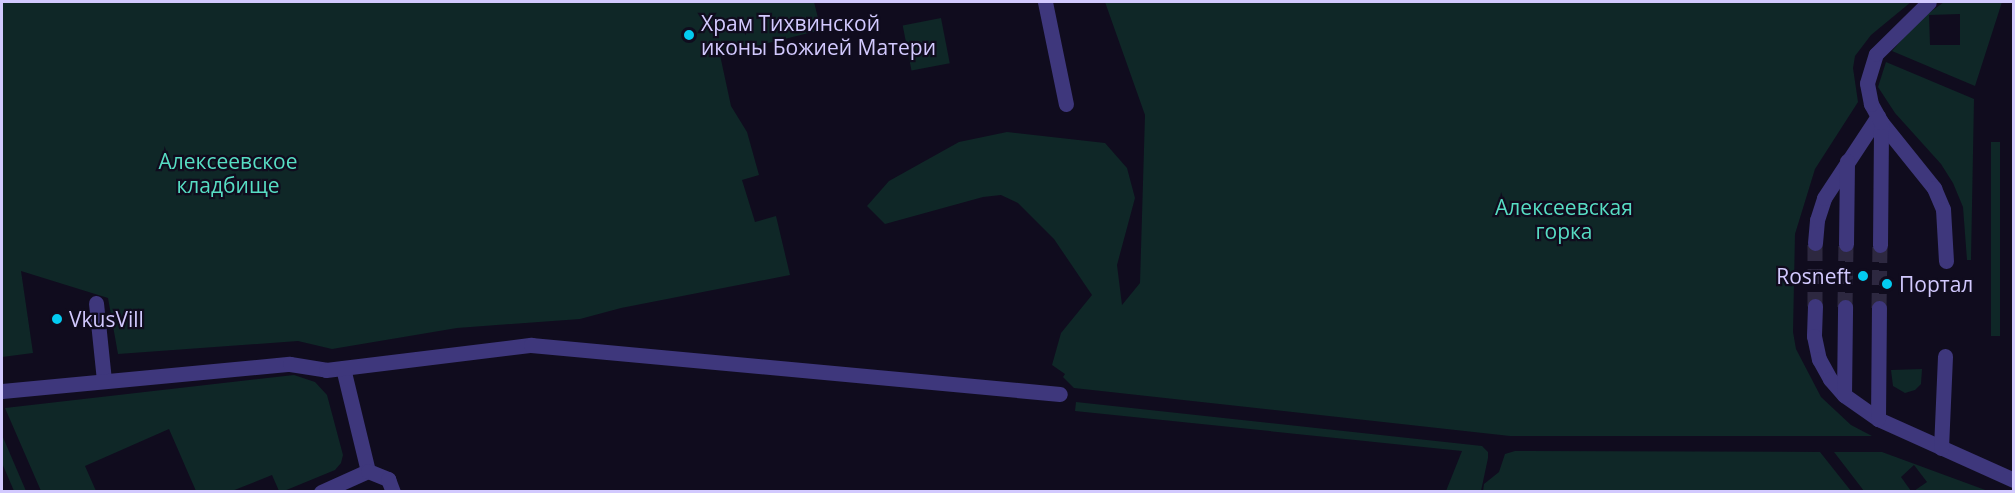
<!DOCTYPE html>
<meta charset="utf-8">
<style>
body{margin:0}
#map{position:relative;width:2015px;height:493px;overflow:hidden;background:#100c1e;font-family:"Open Sans",sans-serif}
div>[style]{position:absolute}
.green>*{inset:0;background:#0f2727;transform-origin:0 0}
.minor-tunnel>*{height:15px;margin-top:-7.5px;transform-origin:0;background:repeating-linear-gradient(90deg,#2d2840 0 15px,transparent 0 23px)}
.minor>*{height:15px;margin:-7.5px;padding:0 7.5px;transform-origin:7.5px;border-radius:7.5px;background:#3e377c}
.dots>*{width:16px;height:16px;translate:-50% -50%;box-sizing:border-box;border:3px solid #100c1e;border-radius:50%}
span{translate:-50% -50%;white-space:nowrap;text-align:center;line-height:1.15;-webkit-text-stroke:4.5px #100c1e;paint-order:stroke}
.poi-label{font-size:21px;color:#d2c9fe}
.left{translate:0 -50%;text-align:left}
.right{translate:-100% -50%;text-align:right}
.park-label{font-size:21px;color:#57ddc3}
.frame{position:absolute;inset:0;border:3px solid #d2c9fe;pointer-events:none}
</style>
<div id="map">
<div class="green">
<i style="clip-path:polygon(2px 2px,814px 2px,821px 30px,720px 55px,731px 106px,747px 132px,759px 175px,742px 180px,755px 222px,776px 216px,790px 275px,621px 308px,580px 319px,457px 328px,332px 349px,298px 341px,118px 354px,108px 298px,21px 271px,33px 353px,2px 357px)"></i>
<i style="clip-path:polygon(1105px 2px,1911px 2px,1871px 35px,1855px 56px,1853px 68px,1858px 102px,1815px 169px,1795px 234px,1793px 332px,1796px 349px,1821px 397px,1851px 425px,1872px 436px,1510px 436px,1074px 388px,1063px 377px,1065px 374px,1052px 365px,1061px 333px,1092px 295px,1054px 239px,1018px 203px,1001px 195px,983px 197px,885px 224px,867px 206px,889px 181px,959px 142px,1007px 132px,1105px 143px,1127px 168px,1135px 198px,1117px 265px,1122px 305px,1140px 283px,1145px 115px)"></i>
<i style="clip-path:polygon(evenodd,1944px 2px,2002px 2px,1975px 86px,1892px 51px,1918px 21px,1944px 2px,1960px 14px,1960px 45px,1930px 45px,1929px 15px,1960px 14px)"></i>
<i style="left:941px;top:18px;width:46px;height:39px;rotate:79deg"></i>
<i style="clip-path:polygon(1886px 62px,1974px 99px,1971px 260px,1967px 260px,1963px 207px,1953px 183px,1941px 164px,1895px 113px,1878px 87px)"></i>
<i style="left:1991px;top:142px;width:9px;height:194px"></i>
<i style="clip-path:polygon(1922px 369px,1921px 384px,1915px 390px,1905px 393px,1893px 386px,1891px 370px)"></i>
<i style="clip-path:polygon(294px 375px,315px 382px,327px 395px,343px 455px,341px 463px,335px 470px,284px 491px,279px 491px,272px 475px,232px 491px,196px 491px,169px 429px,85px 466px,96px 491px,41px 491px,5px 408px)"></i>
<i style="clip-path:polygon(1076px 402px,1482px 446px,1488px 452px,1488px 458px,1481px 491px,1446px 491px,1462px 451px,1075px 411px)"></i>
<i style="clip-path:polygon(2px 435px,26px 491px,14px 491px,2px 463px)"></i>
<i style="clip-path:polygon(1515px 451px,1820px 452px,1851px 491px,1483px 491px,1484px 484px,1499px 472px,1505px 454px)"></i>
<i style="clip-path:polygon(1834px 452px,1882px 452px,1988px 491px,1914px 491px,1927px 482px,1914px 465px,1901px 477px,1911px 491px,1864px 491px)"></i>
</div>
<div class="minor-tunnel">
<i style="left:1815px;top:306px;width:63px;rotate:-90deg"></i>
<i style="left:1845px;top:307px;width:63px;rotate:-89.1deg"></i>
<i style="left:1879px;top:308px;width:63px;rotate:-89.1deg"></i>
</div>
<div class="minor">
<i style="left:1045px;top:2px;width:104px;rotate:78.4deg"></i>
<i style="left:1881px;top:122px;width:85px;rotate:51.2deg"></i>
<i style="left:1934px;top:188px;width:23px;rotate:67deg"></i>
<i style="left:1943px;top:209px;width:52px;rotate:86.7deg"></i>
<i style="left:1815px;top:243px;width:23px;rotate:-85deg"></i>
<i style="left:1817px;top:220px;width:23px;rotate:-72deg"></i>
<i style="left:1824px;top:198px;width:98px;rotate:-56.6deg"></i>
<i style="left:1846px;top:244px;width:83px;rotate:-89.3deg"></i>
<i style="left:1880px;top:245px;width:123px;rotate:-89.5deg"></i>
<i style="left:1881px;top:122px;width:21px;rotate:-119deg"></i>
<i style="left:1871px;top:104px;width:21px;rotate:-101deg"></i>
<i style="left:1867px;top:83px;width:30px;rotate:-73deg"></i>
<i style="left:1876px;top:54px;width:74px;rotate:-44.5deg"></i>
<i style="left:96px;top:303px;width:78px;rotate:84.1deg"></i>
<i style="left:1815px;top:306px;width:30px;rotate:92deg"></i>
<i style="left:1814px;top:336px;width:24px;rotate:78deg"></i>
<i style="left:1819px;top:359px;width:23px;rotate:61deg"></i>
<i style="left:1830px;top:379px;width:21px;rotate:49deg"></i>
<i style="left:1844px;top:395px;width:42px;rotate:35.2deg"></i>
<i style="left:1878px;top:419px;width:149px;rotate:24.2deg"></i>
<i style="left:343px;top:368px;width:106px;rotate:76.4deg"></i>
<i style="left:2px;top:391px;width:289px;rotate:-5.4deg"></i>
<i style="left:290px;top:364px;width:36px;rotate:9deg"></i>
<i style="left:326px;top:370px;width:207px;rotate:-7deg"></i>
<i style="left:531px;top:345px;width:531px;rotate:5.29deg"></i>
<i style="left:1844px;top:395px;width:88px;rotate:-89.3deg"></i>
<i style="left:1878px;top:419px;width:111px;rotate:-89.5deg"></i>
<i style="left:1941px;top:448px;width:92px;rotate:-87.5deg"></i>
<i style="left:321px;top:492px;width:51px;rotate:-24.1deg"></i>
<i style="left:368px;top:471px;width:22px;rotate:22deg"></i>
<i style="left:388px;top:479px;width:14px;rotate:69deg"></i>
</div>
<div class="dots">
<i style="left:689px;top:35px;background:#03cbf1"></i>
<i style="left:1863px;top:276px;background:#03cbf1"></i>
<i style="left:1887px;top:284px;background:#03cbf1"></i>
<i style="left:57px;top:319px;background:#03cbf1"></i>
</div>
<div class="poi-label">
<span class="left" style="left:701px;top:35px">Храм Тихвинской<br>иконы Божией Матери</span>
<span class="right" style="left:1851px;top:276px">Rosneft</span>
<span class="left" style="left:1899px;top:284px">Портал</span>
<span class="left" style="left:69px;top:319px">VkusVill</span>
</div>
<div class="park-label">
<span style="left:228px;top:173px">Алексеевское<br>кладбище</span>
<span style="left:1564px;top:219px">Алексеевская<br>горка</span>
</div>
<div class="frame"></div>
</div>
